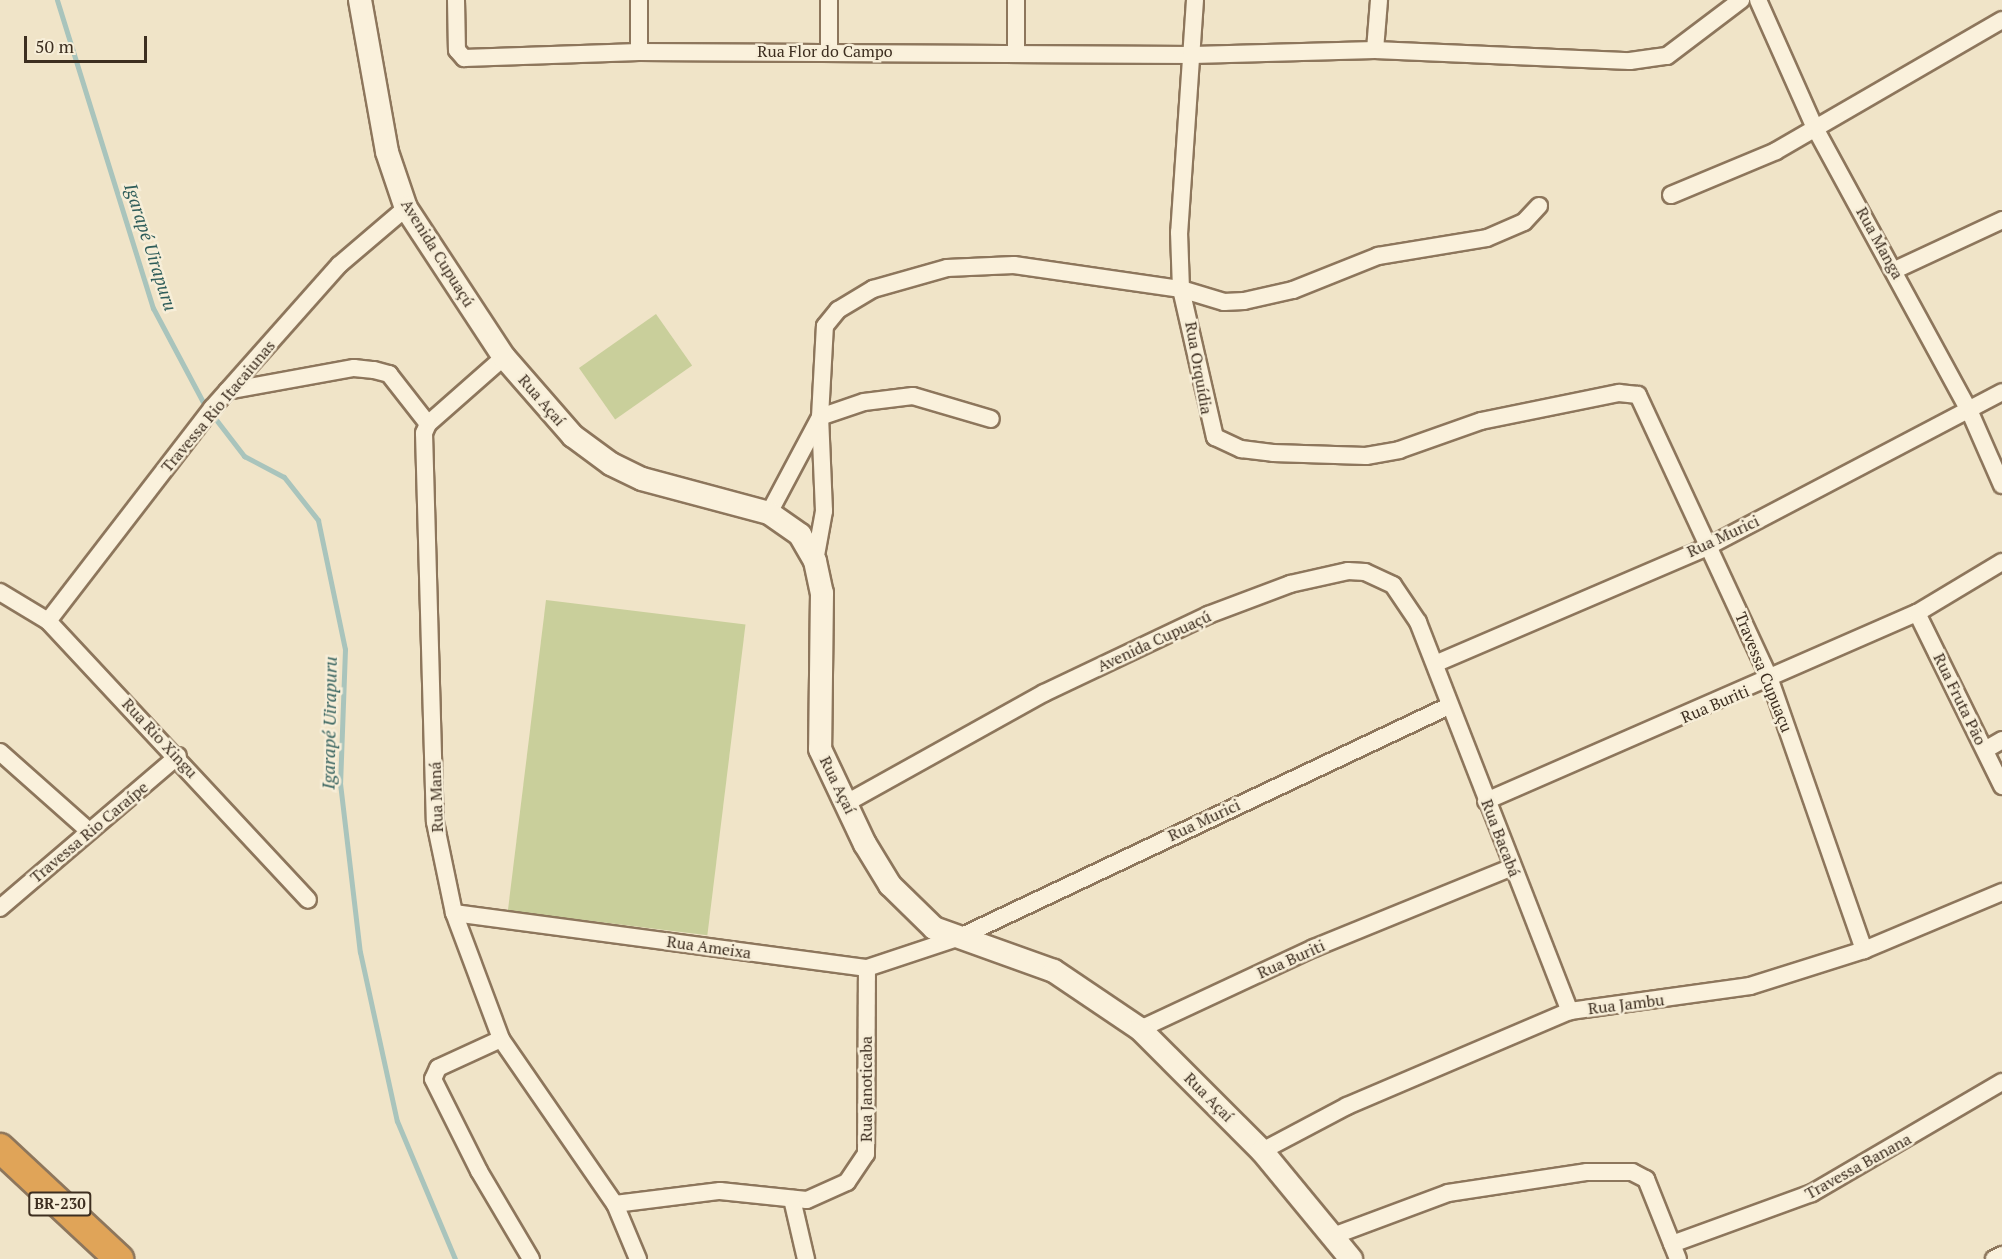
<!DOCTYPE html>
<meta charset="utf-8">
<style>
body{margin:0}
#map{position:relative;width:2002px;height:1259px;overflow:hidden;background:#f0e4c8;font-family:"PT Serif",serif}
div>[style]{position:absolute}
.green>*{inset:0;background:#c9cf9b;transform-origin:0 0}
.stream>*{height:5px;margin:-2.5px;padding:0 2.5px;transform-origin:2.5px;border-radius:2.5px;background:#a9c4bc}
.roads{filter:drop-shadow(2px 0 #8d765c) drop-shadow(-2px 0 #8d765c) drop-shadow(0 2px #8d765c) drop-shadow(0 -2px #8d765c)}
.street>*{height:16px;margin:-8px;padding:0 8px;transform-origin:8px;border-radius:8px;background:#faf1dc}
.secondary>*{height:22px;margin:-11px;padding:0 11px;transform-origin:11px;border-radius:11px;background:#faf1dc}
.highway>*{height:28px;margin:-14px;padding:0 14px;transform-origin:14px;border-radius:14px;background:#e0a458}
span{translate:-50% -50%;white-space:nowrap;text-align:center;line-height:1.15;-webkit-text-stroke:5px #f7eed8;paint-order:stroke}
.shield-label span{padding:2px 4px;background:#f7eed8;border:2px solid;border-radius:4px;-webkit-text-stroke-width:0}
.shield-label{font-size:15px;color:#3d2e20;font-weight:700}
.street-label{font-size:16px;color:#3d2e20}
.water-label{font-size:18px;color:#2f5d5a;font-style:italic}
.scale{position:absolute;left:24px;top:36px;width:123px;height:27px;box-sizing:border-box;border:3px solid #3d2e20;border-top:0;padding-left:8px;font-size:18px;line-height:21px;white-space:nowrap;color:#3d2e20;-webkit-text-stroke:4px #f7eed8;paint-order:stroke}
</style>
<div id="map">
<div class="green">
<i style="left:656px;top:314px;width:63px;height:94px;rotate:55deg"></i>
<i style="left:546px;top:600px;width:201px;height:313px;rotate:7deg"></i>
</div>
<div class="stream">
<i style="left:57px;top:0;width:323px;rotate:72.7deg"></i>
<i style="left:153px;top:308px;width:109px;rotate:62deg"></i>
<i style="left:204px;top:404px;width:66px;rotate:52.4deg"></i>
<i style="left:244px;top:456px;width:45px;rotate:27.7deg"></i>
<i style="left:284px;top:477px;width:55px;rotate:51.7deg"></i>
<i style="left:318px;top:520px;width:132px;rotate:78.2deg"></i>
<i style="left:345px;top:649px;width:134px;rotate:92.1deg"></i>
<i style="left:340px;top:783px;width:170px;rotate:83.3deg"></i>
<i style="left:360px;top:952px;width:173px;rotate:77.7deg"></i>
<i style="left:397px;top:1121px;width:150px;rotate:67.2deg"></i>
</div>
<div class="roads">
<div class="street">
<i style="left:456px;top:0;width:50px;rotate:88.9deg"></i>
<i style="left:457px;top:50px;width:11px;rotate:49deg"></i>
<i style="left:464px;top:58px;width:175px;rotate:-2deg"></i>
<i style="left:639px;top:52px;width:554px;rotate:0.31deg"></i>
<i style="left:1193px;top:55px;width:182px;rotate:-1.6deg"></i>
<i style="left:1375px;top:50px;width:255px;rotate:2.5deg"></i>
<i style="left:1630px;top:61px;width:37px;rotate:-8deg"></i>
<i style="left:1667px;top:56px;width:93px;rotate:-37.1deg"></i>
<i style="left:1016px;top:0;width:52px;rotate:90deg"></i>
<i style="left:1195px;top:0;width:233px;rotate:93.9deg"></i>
<i style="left:1179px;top:232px;width:57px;rotate:88deg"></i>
<i style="left:1181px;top:289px;width:152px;rotate:77.1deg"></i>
<i style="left:1215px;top:437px;width:29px;rotate:25deg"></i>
<i style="left:1241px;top:449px;width:32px;rotate:7deg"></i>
<i style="left:1273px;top:453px;width:93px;rotate:1.8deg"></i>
<i style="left:1366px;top:456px;width:34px;rotate:-10deg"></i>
<i style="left:1399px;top:450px;width:87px;rotate:-19.5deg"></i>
<i style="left:1481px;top:421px;width:141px;rotate:-11.5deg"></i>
<i style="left:1619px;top:393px;width:19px;rotate:6deg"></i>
<i style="left:1638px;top:395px;width:314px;rotate:65.1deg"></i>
<i style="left:1770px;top:680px;width:286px;rotate:70.8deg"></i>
<i style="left:1758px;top:0;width:140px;rotate:66deg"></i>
<i style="left:1815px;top:128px;width:321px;rotate:61.4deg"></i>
<i style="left:1969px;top:410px;width:82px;rotate:66.3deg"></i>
<i style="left:1375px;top:50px;width:50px;rotate:-85.4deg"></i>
<i style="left:829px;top:51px;width:51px;rotate:-90deg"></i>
<i style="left:639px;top:52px;width:52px;rotate:-90deg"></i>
<i style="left:1671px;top:195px;width:114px;rotate:-22.7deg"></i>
<i style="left:1776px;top:151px;width:261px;rotate:-30.1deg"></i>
<i style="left:1895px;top:270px;width:118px;rotate:-25deg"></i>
<i style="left:504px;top:357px;width:101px;rotate:138.6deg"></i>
<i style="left:428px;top:424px;width:10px;rotate:114deg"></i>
<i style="left:424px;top:433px;width:389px;rotate:88.4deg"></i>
<i style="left:435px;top:822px;width:93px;rotate:78.2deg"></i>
<i style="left:454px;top:913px;width:134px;rotate:69.5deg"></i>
<i style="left:501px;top:1039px;width:201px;rotate:55.4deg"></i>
<i style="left:615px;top:1204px;width:60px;rotate:67.3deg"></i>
<i style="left:227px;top:391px;width:129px;rotate:-10.3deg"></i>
<i style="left:354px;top:368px;width:20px;rotate:6deg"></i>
<i style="left:374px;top:370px;width:16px;rotate:15deg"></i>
<i style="left:389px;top:374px;width:63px;rotate:52deg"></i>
<i style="left:769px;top:513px;width:109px;rotate:-62deg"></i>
<i style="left:820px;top:417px;width:46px;rotate:-18.8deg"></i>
<i style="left:864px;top:402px;width:49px;rotate:-7deg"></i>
<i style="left:913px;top:396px;width:81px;rotate:16.4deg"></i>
<i style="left:815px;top:561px;width:51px;rotate:-79.8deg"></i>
<i style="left:824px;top:511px;width:94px;rotate:-92.4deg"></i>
<i style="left:820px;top:417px;width:91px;rotate:-86.9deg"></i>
<i style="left:825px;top:326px;width:21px;rotate:-51deg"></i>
<i style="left:838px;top:310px;width:41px;rotate:-31deg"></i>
<i style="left:873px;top:289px;width:77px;rotate:-15.8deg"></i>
<i style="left:947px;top:268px;width:67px;rotate:-2.6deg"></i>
<i style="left:1014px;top:265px;width:169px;rotate:8.2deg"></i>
<i style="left:1181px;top:289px;width:45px;rotate:16.8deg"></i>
<i style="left:1224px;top:302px;width:20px;rotate:-3deg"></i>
<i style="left:1244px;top:301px;width:50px;rotate:-12.7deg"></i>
<i style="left:1293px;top:290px;width:92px;rotate:-21.8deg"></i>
<i style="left:1378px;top:256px;width:110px;rotate:-9.4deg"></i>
<i style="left:1487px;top:238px;width:40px;rotate:-23.4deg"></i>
<i style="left:1524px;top:222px;width:22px;rotate:-47deg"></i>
<i style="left:0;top:592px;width:56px;rotate:31.1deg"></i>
<i style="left:48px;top:621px;width:381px;rotate:47deg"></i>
<i style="left:1917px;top:613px;width:193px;rotate:63.8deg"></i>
<i style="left:48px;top:621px;width:269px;rotate:-52.4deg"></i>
<i style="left:212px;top:408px;width:191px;rotate:-48.4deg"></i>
<i style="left:339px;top:265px;width:88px;rotate:-40.4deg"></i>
<i style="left:1437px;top:663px;width:294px;rotate:-23.2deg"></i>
<i style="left:1707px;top:547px;width:333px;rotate:-27.7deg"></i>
<i style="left:1985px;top:750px;width:20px;rotate:-30deg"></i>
<i style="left:0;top:752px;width:119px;rotate:41.6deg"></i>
<i style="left:1486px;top:801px;width:470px;rotate:-23.6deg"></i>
<i style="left:1917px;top:613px;width:99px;rotate:-31deg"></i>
<i style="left:848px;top:802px;width:224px;rotate:-29.1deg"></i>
<i style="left:1044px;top:693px;width:182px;rotate:-25.4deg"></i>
<i style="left:1208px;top:615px;width:88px;rotate:-20.7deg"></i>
<i style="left:1290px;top:584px;width:59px;rotate:-12.6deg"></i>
<i style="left:1348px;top:571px;width:17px;rotate:3deg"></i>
<i style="left:1365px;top:572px;width:31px;rotate:25deg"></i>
<i style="left:1393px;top:585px;width:45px;rotate:56deg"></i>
<i style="left:1418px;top:622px;width:418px;rotate:68.7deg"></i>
<i style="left:0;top:908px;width:234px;rotate:-40.5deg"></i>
<i style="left:454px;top:913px;width:417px;rotate:7.6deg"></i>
<i style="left:867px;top:968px;width:98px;rotate:-18.4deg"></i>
<i style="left:960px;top:937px;width:541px;rotate:-25.29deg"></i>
<i style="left:1140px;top:1029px;width:192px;rotate:-25deg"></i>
<i style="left:1314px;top:948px;width:214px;rotate:-22.2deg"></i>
<i style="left:501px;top:1039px;width:69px;rotate:155.3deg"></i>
<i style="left:438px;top:1068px;width:12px;rotate:114deg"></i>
<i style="left:433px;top:1079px;width:103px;rotate:63.4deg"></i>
<i style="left:479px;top:1171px;width:102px;rotate:59.4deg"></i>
<i style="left:1262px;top:1151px;width:96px;rotate:-27.9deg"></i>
<i style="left:1347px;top:1106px;width:242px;rotate:-23.1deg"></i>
<i style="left:1570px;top:1011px;width:182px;rotate:-7.9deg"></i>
<i style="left:1750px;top:986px;width:120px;rotate:-17.5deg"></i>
<i style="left:1864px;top:950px;width:150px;rotate:-22.8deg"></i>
<i style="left:792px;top:1199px;width:62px;rotate:76.9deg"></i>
<i style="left:615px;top:1204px;width:106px;rotate:-7.1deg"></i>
<i style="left:720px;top:1191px;width:87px;rotate:5.9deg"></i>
<i style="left:807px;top:1200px;width:44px;rotate:-24.2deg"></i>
<i style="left:847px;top:1182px;width:34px;rotate:-56deg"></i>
<i style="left:866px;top:1154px;width:186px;rotate:-89.7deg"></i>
<i style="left:1333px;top:1236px;width:123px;rotate:-20.5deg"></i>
<i style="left:1448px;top:1193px;width:141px;rotate:-8.6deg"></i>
<i style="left:1587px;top:1172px;width:45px"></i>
<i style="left:1632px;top:1172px;width:16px;rotate:27deg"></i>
<i style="left:1646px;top:1179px;width:86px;rotate:68.2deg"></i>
<i style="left:1672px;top:1244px;width:149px;rotate:-20deg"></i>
<i style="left:1812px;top:1193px;width:220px;rotate:-30.3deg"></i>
<i style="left:1994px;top:1259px;width:9px;rotate:-27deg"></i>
</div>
<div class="secondary">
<i style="left:360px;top:0;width:154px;rotate:79.9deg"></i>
<i style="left:387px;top:152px;width:59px;rotate:71.3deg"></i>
<i style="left:406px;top:208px;width:178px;rotate:56.7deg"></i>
<i style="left:504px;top:357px;width:105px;rotate:48.9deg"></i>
<i style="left:573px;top:436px;width:47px;rotate:36.4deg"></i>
<i style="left:611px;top:464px;width:34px;rotate:26deg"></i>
<i style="left:642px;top:479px;width:131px;rotate:15deg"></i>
<i style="left:769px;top:513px;width:38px;rotate:35deg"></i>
<i style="left:800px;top:535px;width:30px;rotate:60deg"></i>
<i style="left:815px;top:561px;width:33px;rotate:78deg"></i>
<i style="left:822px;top:593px;width:156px;rotate:90.7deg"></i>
<i style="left:820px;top:749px;width:105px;rotate:64.7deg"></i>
<i style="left:865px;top:844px;width:48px;rotate:58.6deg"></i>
<i style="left:890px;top:885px;width:62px;rotate:44.3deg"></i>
<i style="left:934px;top:928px;width:127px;rotate:19.7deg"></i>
<i style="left:1054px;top:971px;width:104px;rotate:34deg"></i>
<i style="left:1140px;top:1029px;width:173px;rotate:45deg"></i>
<i style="left:1262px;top:1151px;width:140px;rotate:50.5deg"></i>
</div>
<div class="highway">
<i style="left:0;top:1148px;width:163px;rotate:43deg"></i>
</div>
</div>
<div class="shield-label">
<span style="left:60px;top:1204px">BR-230</span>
</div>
<div class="street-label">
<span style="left:825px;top:51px">Rua Flor do Campo</span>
<span style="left:1880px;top:243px;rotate:61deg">Rua Manga</span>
<span style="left:438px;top:253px;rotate:58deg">Avenida Cupuaçú</span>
<span style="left:1199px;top:368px;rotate:80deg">Rua Orquídia</span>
<span style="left:542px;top:400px;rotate:49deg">Rua Açaí</span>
<span style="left:218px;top:406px;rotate:-50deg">Travessa Rio Itacaiunas</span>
<span style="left:1723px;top:536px;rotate:-25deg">Rua Murici</span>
<span style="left:1154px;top:641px;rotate:-25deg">Avenida Cupuaçú</span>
<span style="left:1764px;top:672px;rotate:68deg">Travessa Cupuaçu</span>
<span style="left:1960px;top:699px;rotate:64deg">Rua Fruta Pão</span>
<span style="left:1715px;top:704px;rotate:-23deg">Rua Buriti</span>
<span style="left:160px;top:738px;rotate:47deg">Rua Rio Xingu</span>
<span style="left:838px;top:785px;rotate:64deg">Rua Açaí</span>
<span style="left:436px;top:797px;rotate:-92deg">Rua Maná</span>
<span style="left:1204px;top:820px;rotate:-25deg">Rua Murici</span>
<span style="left:89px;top:832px;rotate:-40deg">Travessa Rio Caraípe</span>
<span style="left:1501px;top:838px;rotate:69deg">Rua Bacabá</span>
<span style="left:709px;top:947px;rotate:8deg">Rua Ameixa</span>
<span style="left:1291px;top:959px;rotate:-24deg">Rua Buriti</span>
<span style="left:1626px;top:1004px;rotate:-7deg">Rua Jambu</span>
<span style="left:866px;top:1089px;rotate:-90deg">Rua Janoticaba</span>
<span style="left:1209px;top:1097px;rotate:45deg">Rua Açaí</span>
<span style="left:1858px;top:1166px;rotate:-29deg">Travessa Banana</span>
</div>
<div class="water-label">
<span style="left:151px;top:247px;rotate:72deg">Igarapé Uirapuru</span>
<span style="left:329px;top:723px;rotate:-89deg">Igarapé Uirapuru</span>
</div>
<div class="scale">50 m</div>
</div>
